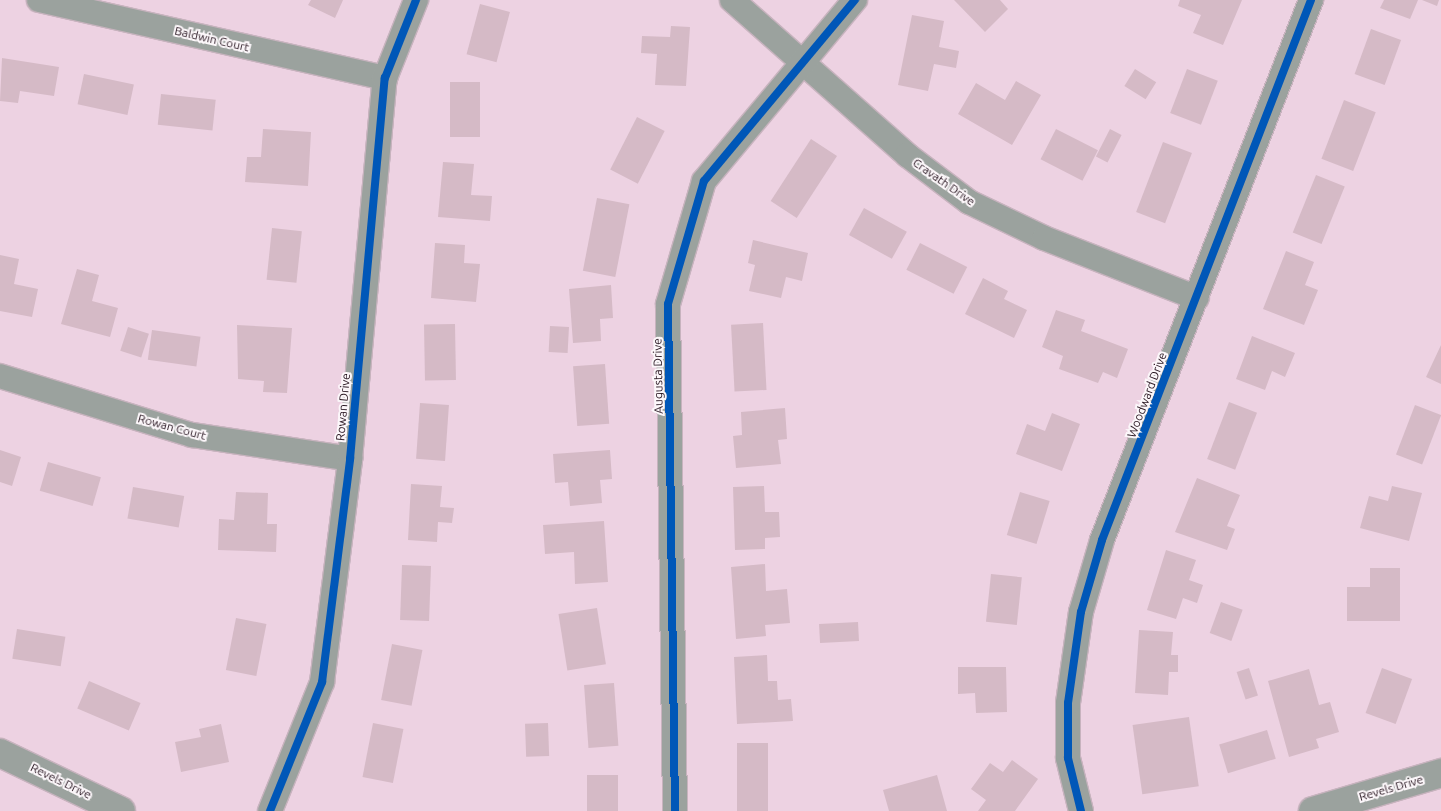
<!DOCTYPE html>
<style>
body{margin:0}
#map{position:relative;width:1441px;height:811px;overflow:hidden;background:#edd2e2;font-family:Ubuntu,sans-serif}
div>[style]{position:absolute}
.building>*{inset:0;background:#d5bac6;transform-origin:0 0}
.roads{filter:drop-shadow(1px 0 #c7b3be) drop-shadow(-1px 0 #c7b3be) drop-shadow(0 1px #c7b3be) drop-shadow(0 -1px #c7b3be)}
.minor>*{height:24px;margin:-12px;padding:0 12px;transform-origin:12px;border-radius:12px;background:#9ba29e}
.tertiary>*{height:28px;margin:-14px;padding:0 14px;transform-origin:14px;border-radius:14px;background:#9ba29e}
.cycleway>*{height:8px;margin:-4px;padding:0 4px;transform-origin:4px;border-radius:4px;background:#0057b8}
span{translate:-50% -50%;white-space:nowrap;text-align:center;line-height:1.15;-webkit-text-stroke:4px #fcf7fa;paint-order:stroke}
.street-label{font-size:12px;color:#281621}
</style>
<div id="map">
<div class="building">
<i style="clip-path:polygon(311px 0,343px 0,335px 18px,308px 5px)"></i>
<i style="clip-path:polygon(954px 0,1000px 0,1008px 9px,985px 32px)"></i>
<i style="clip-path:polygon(1180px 0,1242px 0,1223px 45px,1193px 33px,1201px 15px,1178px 6px)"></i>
<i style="clip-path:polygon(1384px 0,1418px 0,1410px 19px,1380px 8px)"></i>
<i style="clip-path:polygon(1422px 0,1439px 0,1437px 6px)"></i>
<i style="left:480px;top:4px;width:31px;height:52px;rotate:15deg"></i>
<i style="clip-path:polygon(912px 15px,944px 21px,939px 47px,959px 51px,956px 68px,934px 64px,928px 91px,898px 85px)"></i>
<i style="clip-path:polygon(671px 26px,690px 27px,686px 86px,655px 85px,657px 54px,641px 53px,642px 36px,670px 37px)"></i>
<i style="left:1371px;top:29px;width:32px;height:48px;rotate:20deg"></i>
<i style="clip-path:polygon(2px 58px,59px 67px,54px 96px,20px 91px,18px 103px,0 101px)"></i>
<i style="left:1135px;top:69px;width:25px;height:20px;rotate:32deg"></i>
<i style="left:1187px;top:69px;width:33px;height:47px;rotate:21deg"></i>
<i style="left:84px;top:74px;width:51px;height:31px;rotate:12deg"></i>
<i style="clip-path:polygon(1016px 81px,1041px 95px,1012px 145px,958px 114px,976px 83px,1005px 100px)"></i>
<i style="left:450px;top:82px;width:30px;height:55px"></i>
<i style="left:161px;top:94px;width:55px;height:31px;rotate:6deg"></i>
<i style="left:1344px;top:100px;width:34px;height:63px;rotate:21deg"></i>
<i style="left:637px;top:117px;width:31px;height:59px;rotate:27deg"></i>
<i style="clip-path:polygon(263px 129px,311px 132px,308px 186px,245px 182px,247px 157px,261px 157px)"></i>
<i style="left:1056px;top:129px;width:47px;height:34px;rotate:27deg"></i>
<i style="left:1110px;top:129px;width:13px;height:31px;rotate:27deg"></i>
<i style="left:811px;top:139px;width:31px;height:74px;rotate:33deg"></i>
<i style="left:1163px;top:142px;width:31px;height:75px;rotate:21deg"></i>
<i style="clip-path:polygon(443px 162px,474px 164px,471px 195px,492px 196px,490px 221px,438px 217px)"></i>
<i style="left:1316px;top:175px;width:31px;height:62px;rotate:22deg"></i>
<i style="left:597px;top:198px;width:33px;height:74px;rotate:11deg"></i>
<i style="left:864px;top:208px;width:49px;height:31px;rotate:29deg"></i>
<i style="left:272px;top:228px;width:30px;height:52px;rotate:6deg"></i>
<i style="clip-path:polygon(753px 240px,808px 253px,802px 281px,786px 277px,781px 298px,749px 291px,755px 265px,748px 263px)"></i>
<i style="clip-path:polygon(435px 243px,465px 245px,464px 263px,480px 264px,476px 302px,431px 298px)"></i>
<i style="left:920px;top:243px;width:53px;height:30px;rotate:27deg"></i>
<i style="clip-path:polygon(1286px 251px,1314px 262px,1305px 285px,1318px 290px,1304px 325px,1263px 309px)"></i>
<i style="clip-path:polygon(0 255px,19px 259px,14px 284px,38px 289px,32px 317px,0 311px)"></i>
<i style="clip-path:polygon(77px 269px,99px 275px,92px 301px,118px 308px,110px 337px,61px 324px)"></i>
<i style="clip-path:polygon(983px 278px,1008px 291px,1004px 299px,1027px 310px,1014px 338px,965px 314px)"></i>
<i style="clip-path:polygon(611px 285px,613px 318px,600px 319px,601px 341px,573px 343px,569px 289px)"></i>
<i style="clip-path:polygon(1056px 310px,1085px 320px,1081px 331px,1128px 349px,1117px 378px,1103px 372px,1098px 383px,1059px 369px,1063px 356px,1042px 347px)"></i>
<i style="left:763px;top:323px;width:67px;height:32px;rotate:87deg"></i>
<i style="left:455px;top:324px;width:56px;height:31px;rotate:89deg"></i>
<i style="clip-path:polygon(237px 325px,292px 328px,287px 393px,263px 392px,264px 381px,238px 379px)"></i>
<i style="left:550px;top:326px;width:19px;height:26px;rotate:3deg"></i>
<i style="left:128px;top:327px;width:22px;height:25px;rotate:18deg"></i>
<i style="left:152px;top:330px;width:49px;height:30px;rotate:8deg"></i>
<i style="clip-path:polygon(1252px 336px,1295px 353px,1285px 377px,1272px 371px,1265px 390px,1236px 379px)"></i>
<i style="clip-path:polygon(1441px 345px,1441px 384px,1426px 377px)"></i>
<i style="left:605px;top:364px;width:60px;height:32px;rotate:86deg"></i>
<i style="left:1229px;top:402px;width:30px;height:61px;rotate:21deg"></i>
<i style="left:420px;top:403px;width:29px;height:56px;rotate:4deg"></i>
<i style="left:1415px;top:405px;width:28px;height:53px;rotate:21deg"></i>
<i style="clip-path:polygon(785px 408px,787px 439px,778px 440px,781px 464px,736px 468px,733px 436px,742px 435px,741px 412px)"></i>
<i style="clip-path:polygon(1052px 413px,1080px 424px,1062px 471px,1016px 454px,1027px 424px,1045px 431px)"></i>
<i style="clip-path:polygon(0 450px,21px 457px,12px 486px,0 482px)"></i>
<i style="clip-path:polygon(610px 450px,612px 479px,600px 480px,602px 503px,570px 506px,568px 482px,555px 483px,553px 454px)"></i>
<i style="left:48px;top:462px;width:55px;height:30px;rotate:16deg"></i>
<i style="clip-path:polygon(1197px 478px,1240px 495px,1227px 526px,1235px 529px,1227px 550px,1175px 532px)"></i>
<i style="clip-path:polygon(411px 484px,442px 486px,440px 507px,454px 508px,452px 523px,438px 522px,437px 542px,408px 540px)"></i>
<i style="clip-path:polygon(764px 486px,765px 512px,779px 512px,780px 537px,765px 538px,765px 549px,735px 550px,733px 487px)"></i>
<i style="clip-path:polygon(1392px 486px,1422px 493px,1409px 541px,1360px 528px,1369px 496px,1388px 501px)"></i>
<i style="left:133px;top:487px;width:52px;height:32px;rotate:10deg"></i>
<i style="clip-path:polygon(236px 492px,268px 493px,267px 524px,277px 524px,276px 552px,218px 550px,219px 519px,234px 520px)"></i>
<i style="left:1020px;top:492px;width:31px;height:45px;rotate:17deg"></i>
<i style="clip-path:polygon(604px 521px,608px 582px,575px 584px,574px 552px,545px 554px,543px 525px)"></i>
<i style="clip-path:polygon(1166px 550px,1196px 560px,1189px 580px,1203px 585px,1197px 603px,1183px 598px,1176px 619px,1147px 610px)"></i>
<i style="clip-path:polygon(765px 564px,766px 591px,787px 589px,790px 623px,765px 625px,766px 636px,736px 639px,731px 567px)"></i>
<i style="left:402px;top:565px;width:29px;height:55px;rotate:2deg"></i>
<i style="clip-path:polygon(1370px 568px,1400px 568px,1400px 621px,1347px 621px,1347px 587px,1370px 587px)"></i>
<i style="left:991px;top:574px;width:31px;height:48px;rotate:6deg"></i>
<i style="left:1221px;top:602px;width:23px;height:33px;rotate:20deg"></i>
<i style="left:597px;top:608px;width:57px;height:39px;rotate:81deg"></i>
<i style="left:236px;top:618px;width:31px;height:53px;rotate:11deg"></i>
<i style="left:858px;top:622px;width:19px;height:39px;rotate:87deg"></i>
<i style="left:17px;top:629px;width:49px;height:30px;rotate:9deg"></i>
<i style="clip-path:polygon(1139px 630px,1173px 632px,1171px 655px,1178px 655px,1178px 672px,1169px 672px,1168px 695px,1135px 693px)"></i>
<i style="left:392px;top:644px;width:31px;height:57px;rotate:11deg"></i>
<i style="clip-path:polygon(767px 655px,768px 681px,777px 681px,778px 700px,791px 699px,793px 721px,737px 724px,734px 657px)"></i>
<i style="clip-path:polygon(958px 667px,1006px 667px,1007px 712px,976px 713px,975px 693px,958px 694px)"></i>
<i style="left:1249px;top:668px;width:29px;height:13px;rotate:72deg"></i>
<i style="left:1382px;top:668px;width:32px;height:48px;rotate:20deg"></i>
<i style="clip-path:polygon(1309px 669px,1319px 705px,1330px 702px,1339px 732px,1316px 739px,1319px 748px,1289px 757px,1268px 681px)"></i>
<i style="left:89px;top:681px;width:56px;height:30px;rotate:23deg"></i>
<i style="left:614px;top:683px;width:63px;height:30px;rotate:86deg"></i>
<i style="left:1189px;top:717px;width:70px;height:57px;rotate:82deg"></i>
<i style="left:373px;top:723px;width:31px;height:55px;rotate:11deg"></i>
<i style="left:548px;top:723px;width:33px;height:23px;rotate:88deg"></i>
<i style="clip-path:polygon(221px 724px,229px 762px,181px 772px,175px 742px,201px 737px,199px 729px)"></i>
<i style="left:1267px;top:730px;width:30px;height:50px;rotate:73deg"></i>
<i style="left:737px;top:743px;width:31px;height:68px"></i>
<i style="clip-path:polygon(1012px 760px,1038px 779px,1015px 811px,978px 811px,986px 800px,971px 789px,990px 763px,1003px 772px)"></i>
<i style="left:587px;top:775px;width:31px;height:36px"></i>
<i style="clip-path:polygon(937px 775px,947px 811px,889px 811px,883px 790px)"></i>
</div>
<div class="roads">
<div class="minor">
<i style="left:39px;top:0;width:355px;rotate:12.7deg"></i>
<i style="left:732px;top:0;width:234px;rotate:41.5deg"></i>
<i style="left:907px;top:155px;width:78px;rotate:37.2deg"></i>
<i style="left:969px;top:202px;width:83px;rotate:25.6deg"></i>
<i style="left:1044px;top:238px;width:164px;rotate:21.4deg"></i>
<i style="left:0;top:376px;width:201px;rotate:17.1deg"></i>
<i style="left:192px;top:435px;width:160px;rotate:8.6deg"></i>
<i style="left:270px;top:811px;width:139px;rotate:-68deg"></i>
<i style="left:322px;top:682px;width:225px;rotate:-82.8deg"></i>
<i style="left:350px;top:459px;width:383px;rotate:-84.8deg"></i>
<i style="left:385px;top:78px;width:84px;rotate:-68.3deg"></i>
<i style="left:675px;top:811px;width:507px;rotate:-90.79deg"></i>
<i style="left:668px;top:304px;width:128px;rotate:-73.7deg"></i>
<i style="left:704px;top:181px;width:236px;rotate:-50.2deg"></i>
<i style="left:1081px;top:811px;width:55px;rotate:-103.8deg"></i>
<i style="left:1068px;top:758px;width:55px;rotate:-90deg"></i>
<i style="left:1068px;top:703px;width:92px;rotate:-81.9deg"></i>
<i style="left:1081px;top:612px;width:75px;rotate:-73.7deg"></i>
<i style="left:1102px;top:540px;width:579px;rotate:-68.84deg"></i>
</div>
<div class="tertiary">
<i style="left:0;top:753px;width:134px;rotate:25.6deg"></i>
<i style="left:1313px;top:811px;width:134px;rotate:-16.5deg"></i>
</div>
</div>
<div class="cycleway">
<i style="left:270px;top:811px;width:139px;rotate:-68deg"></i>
<i style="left:322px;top:682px;width:225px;rotate:-82.8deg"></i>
<i style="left:350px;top:459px;width:383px;rotate:-84.8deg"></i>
<i style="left:385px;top:78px;width:84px;rotate:-68.3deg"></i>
<i style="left:675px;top:811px;width:507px;rotate:-90.79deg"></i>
<i style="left:668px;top:304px;width:128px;rotate:-73.7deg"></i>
<i style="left:704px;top:181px;width:236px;rotate:-50.2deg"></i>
<i style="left:1081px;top:811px;width:55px;rotate:-103.8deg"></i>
<i style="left:1068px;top:758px;width:55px;rotate:-90deg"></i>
<i style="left:1068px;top:703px;width:92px;rotate:-81.9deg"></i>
<i style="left:1081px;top:612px;width:75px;rotate:-73.7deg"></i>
<i style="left:1102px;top:540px;width:579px;rotate:-68.84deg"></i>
</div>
<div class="street-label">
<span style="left:212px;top:39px;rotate:13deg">Baldwin Court</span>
<span style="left:944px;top:182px;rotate:35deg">Cravath Drive</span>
<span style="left:658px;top:376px;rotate:-91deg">Augusta Drive</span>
<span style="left:1147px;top:395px;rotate:-69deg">Woodward Drive</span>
<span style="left:343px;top:407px;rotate:-85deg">Rowan Drive</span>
<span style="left:172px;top:427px;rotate:15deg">Rowan Court</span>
<span style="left:61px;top:781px;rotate:26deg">Revels Drive</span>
<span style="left:1391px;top:788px;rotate:-16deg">Revels Drive</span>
</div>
</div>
